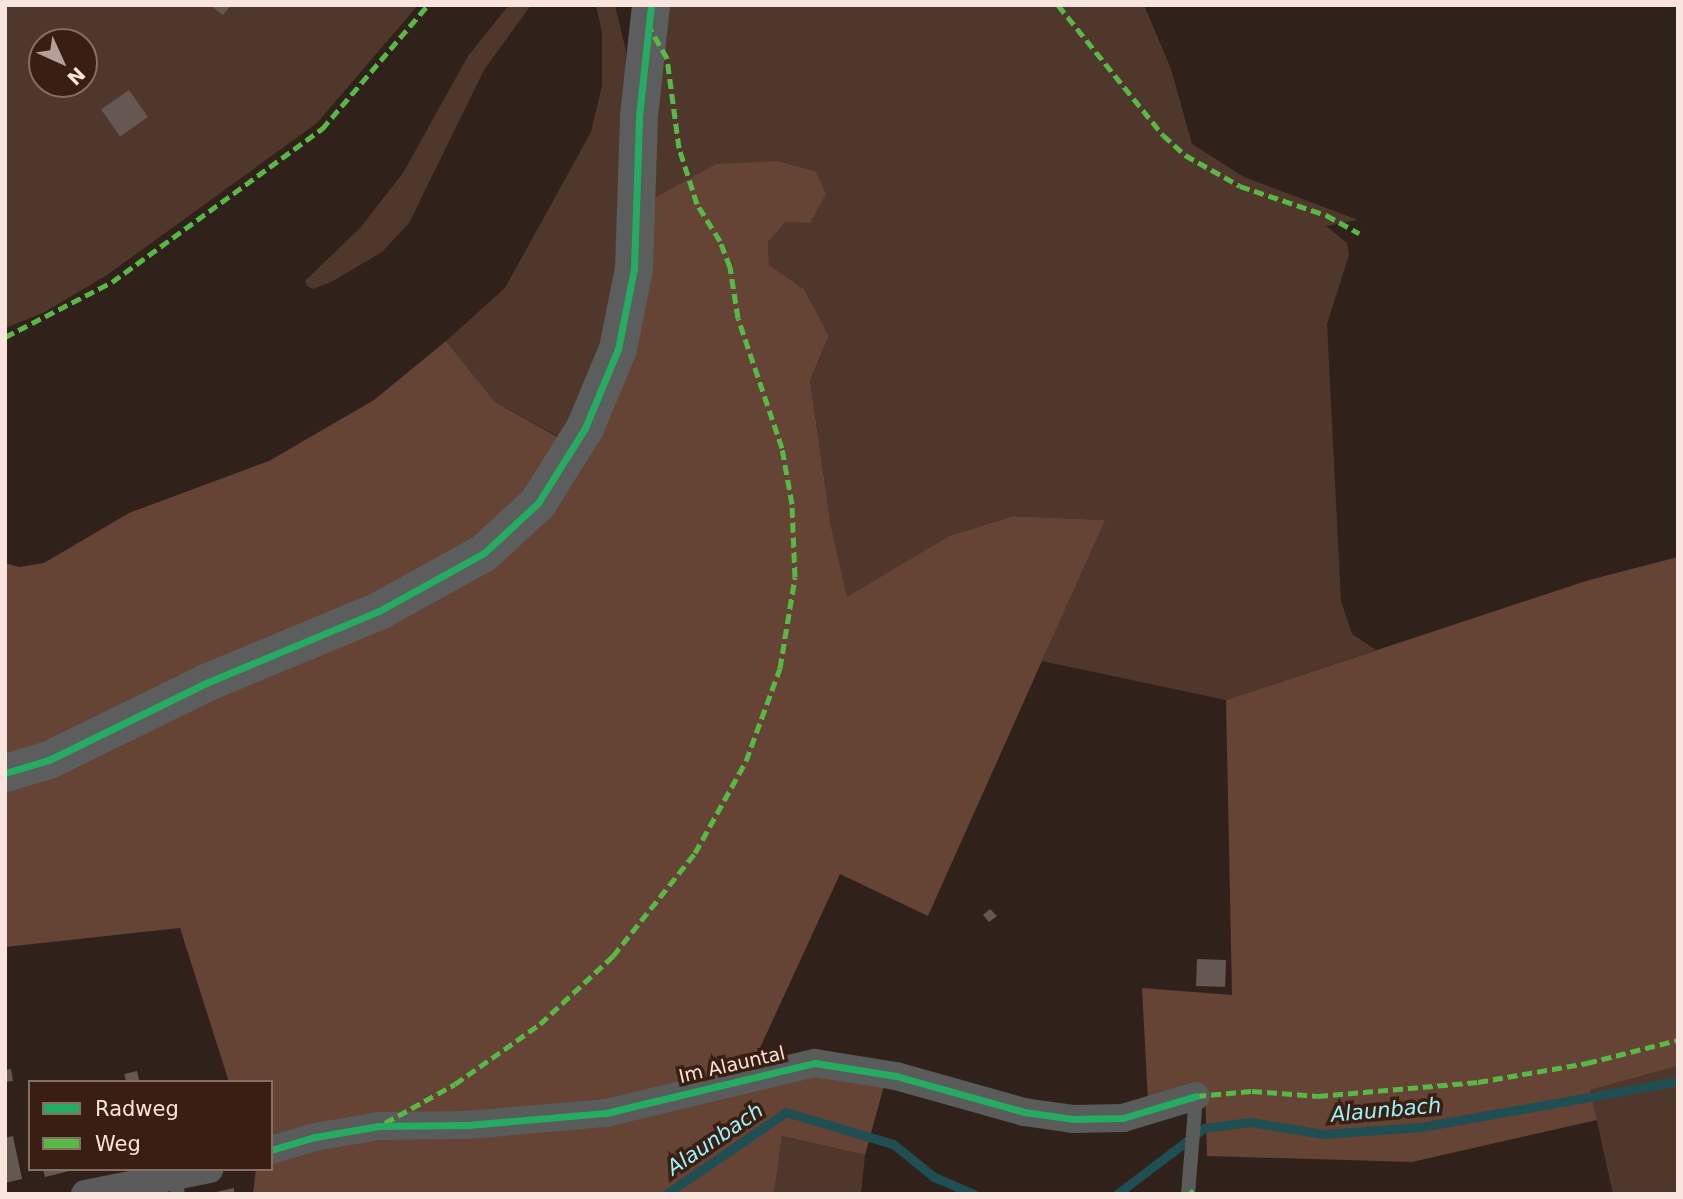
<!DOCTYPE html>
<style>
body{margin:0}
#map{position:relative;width:1683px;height:1199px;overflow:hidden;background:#30221b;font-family:"DejaVu Sans",sans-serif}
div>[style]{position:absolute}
.green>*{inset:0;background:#50372b}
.forest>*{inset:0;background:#654335}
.stream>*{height:9px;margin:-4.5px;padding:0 4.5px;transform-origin:4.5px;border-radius:4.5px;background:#1f4e53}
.building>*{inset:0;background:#655853;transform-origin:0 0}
.lane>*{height:14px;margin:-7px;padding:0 7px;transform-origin:7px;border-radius:7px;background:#595c5b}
.street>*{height:28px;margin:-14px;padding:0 14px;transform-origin:14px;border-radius:14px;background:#595c5b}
.secondary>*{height:38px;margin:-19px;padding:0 19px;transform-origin:19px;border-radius:19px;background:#5b5e5c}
.quiet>*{height:5px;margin-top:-2.5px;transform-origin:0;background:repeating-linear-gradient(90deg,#58b947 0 10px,transparent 0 15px)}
.cycleway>*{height:7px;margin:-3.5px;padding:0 3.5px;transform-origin:3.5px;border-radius:3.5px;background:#26ab63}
span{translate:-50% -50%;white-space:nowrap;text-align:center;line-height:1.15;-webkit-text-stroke:7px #391e12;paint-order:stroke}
.street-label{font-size:19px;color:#f9e5dd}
.water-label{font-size:21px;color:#9bf3ff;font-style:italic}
.frame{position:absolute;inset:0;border:7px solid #f9e5dd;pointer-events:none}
.legend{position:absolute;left:28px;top:1080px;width:245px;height:91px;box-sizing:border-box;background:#391e12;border:2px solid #866e63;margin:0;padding:9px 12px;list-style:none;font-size:21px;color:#f9e5dd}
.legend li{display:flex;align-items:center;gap:14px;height:35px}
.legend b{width:35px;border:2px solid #866e63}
.north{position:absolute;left:28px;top:28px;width:70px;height:70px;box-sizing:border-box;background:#391e12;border:2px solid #866e63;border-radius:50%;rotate:135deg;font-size:19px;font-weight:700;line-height:28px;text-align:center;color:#f9e5dd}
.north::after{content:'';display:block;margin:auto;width:24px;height:32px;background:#b3a199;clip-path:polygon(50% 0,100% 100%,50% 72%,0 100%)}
</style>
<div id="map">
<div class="green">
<i style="clip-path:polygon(evenodd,5px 5px,418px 5px,317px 123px,107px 275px,43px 313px,5px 328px,5px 5px,42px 42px,84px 42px,84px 84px,42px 84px,42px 42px)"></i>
<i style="clip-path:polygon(509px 5px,531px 5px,484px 70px,409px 223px,382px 252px,333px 281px,313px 289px,307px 286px,305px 281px,360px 228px,403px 173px,468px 56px)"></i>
<i style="clip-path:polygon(596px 5px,615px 5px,626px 51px,619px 267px,604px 345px,561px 438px,495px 402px,446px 341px,505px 288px,591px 132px,602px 86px,602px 33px)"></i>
<i style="clip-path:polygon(663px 5px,1144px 5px,1171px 69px,1192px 144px,1244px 177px,1358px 220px,1326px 226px,1347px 243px,1349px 255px,1327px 324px,1341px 601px,1352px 634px,1376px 650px,1226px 700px,1042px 661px,1104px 520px,1013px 516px,949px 536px,847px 598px,831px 526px,810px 380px,829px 336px,804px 289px,769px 265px,768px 242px,786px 222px,810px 222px,825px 195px,816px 173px,651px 200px)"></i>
<i style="clip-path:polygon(1678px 1066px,1678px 1194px,1613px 1194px,1590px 1090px)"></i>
<i style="clip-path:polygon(782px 1136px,865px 1155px,861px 1194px,774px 1194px)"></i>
</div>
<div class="forest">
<i style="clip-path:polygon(778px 161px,816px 172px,826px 194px,810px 223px,786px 222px,768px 242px,769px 265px,804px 289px,829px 336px,810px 380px,831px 526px,847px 597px,949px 536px,1013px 516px,1105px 520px,928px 916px,840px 874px,753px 1063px,813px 1049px,890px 1064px,865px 1155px,782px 1136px,774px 1194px,253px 1194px,256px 1169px,271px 1169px,271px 1082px,229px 1082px,180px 928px,5px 947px,5px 563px,19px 567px,44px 563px,129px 513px,269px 461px,374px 400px,446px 341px,495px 402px,588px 454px,651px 200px,716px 164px)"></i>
<i style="clip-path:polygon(1678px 557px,1678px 1066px,1590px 1090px,1597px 1120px,1412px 1162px,1207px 1156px,1205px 1086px,1148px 1101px,1142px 988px,1232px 995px,1226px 700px,1589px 580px)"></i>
</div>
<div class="stream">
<i style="left:666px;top:1194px;width:145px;rotate:-34.3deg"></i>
<i style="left:786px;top:1112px;width:112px;rotate:16.7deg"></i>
<i style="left:893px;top:1144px;width:53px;rotate:38.8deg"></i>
<i style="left:934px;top:1177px;width:43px;rotate:23deg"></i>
<i style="left:1117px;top:1194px;width:109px;rotate:-37.2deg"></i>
<i style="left:1204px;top:1128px;width:46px;rotate:-7.4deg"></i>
<i style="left:1250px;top:1122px;width:74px;rotate:9.3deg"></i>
<i style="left:1323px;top:1134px;width:98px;rotate:-4.1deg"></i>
<i style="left:1421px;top:1127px;width:261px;rotate:-10.1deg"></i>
</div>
<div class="building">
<i style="clip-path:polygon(210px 5px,231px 5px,223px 15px)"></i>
<i style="left:129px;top:90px;width:33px;height:34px;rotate:55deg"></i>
<i style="clip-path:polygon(990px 909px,997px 916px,989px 922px,983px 915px)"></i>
<i style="left:1197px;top:959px;width:29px;height:27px;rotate:2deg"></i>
<i style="clip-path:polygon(11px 1069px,13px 1081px,5px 1082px,5px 1070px)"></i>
<i style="left:137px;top:1071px;width:9px;height:13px;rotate:77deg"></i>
<i style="clip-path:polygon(13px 1136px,22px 1179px,5px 1183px,5px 1138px)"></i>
<i style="clip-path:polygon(43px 1169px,72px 1169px,73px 1170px,45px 1177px)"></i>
<i style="clip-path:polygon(234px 1188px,234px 1194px,212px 1194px,212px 1193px)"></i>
</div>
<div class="lane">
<i style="left:175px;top:1176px;width:18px;rotate:81deg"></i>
<i style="left:1188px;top:1194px;width:98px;rotate:-85.3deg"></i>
</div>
<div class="street">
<i style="left:271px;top:1150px;width:46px;rotate:-16.5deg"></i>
<i style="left:315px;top:1137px;width:65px;rotate:-9.8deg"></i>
<i style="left:379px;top:1126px;width:89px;rotate:-0.6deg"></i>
<i style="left:468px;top:1125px;width:139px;rotate:-5deg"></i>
<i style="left:606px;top:1113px;width:215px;rotate:-13.5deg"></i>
<i style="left:815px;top:1063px;width:82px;rotate:9.1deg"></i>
<i style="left:896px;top:1076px;width:133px;rotate:15.7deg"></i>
<i style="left:1024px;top:1112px;width:49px;rotate:8.1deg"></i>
<i style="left:1073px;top:1119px;width:50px;rotate:-1.1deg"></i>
<i style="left:1123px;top:1118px;width:76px;rotate:-16.8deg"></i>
<i style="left:85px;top:1194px;width:127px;rotate:-11.3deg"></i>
</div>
<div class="secondary">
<i style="left:5px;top:773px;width:46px;rotate:-16.5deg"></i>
<i style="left:49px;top:760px;width:175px;rotate:-26.1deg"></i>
<i style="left:206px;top:683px;width:187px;rotate:-22.6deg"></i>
<i style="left:379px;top:611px;width:120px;rotate:-28.9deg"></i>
<i style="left:484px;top:553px;width:74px;rotate:-42.8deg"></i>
<i style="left:538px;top:503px;width:89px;rotate:-57.9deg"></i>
<i style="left:585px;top:428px;width:86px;rotate:-67.3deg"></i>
<i style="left:618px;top:349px;width:82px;rotate:-78.7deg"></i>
<i style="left:634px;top:269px;width:153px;rotate:-88.1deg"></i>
<i style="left:639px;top:116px;width:112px;rotate:-83.8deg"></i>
</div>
<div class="quiet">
<i style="left:1058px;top:5px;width:167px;rotate:51.1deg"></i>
<i style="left:1163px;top:135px;width:30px;rotate:42deg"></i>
<i style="left:1185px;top:155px;width:63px;rotate:29.4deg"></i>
<i style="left:1240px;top:186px;width:91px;rotate:18.6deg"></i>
<i style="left:1326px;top:215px;width:38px;rotate:29deg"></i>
<i style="left:5px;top:337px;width:120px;rotate:-27.2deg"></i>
<i style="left:112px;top:282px;width:260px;rotate:-36.1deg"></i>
<i style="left:322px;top:129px;width:163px;rotate:-49.5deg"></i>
<i style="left:1196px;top:1096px;width:56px;rotate:-5.1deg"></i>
<i style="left:1252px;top:1091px;width:66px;rotate:4.3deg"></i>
<i style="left:1318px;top:1096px;width:161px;rotate:-5deg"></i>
<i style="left:1478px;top:1082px;width:111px;rotate:-9.9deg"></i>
<i style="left:1587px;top:1063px;width:94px;rotate:-14.2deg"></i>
<i style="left:385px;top:1123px;width:80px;rotate:-29.1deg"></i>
<i style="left:455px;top:1084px;width:104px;rotate:-35.2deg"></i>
<i style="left:540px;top:1024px;width:100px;rotate:-43deg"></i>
<i style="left:613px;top:956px;width:132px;rotate:-51.5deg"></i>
<i style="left:695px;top:853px;width:105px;rotate:-61deg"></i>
<i style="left:746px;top:761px;width:99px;rotate:-69.9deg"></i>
<i style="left:780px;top:668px;width:92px;rotate:-80.6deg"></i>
<i style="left:795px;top:577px;width:73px;rotate:-92.4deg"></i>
<i style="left:792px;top:504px;width:57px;rotate:-100.1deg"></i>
<i style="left:782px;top:448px;width:137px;rotate:-108.7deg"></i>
<i style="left:738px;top:318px;width:52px;rotate:-98.9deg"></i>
<i style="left:730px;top:267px;width:28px;rotate:-111deg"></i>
<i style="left:720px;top:241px;width:44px;rotate:-121.9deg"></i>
<i style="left:697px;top:204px;width:59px;rotate:-107.8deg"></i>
<i style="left:679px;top:148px;width:91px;rotate:-97.6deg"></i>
<i style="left:667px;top:58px;width:36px;rotate:-120deg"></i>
<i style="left:1190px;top:1190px;width:5px;rotate:53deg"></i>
</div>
<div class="cycleway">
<i style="left:5px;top:773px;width:46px;rotate:-16.5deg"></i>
<i style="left:49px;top:760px;width:175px;rotate:-26.1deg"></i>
<i style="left:206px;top:683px;width:187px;rotate:-22.6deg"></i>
<i style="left:379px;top:611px;width:120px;rotate:-28.9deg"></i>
<i style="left:484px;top:553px;width:74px;rotate:-42.8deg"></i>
<i style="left:538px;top:503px;width:89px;rotate:-57.9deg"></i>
<i style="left:585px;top:428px;width:86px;rotate:-67.3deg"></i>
<i style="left:618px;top:349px;width:82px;rotate:-78.7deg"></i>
<i style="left:634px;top:269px;width:153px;rotate:-88.1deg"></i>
<i style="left:639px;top:116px;width:112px;rotate:-83.8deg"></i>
<i style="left:271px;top:1150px;width:46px;rotate:-16.5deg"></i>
<i style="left:315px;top:1137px;width:65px;rotate:-9.8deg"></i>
<i style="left:379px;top:1126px;width:89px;rotate:-0.6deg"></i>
<i style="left:468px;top:1125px;width:139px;rotate:-5deg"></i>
<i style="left:606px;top:1113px;width:215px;rotate:-13.5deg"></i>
<i style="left:815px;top:1063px;width:82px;rotate:9.1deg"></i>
<i style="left:896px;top:1076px;width:133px;rotate:15.7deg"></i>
<i style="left:1024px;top:1112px;width:49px;rotate:8.1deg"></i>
<i style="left:1073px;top:1119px;width:50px;rotate:-1.1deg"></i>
<i style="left:1123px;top:1118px;width:76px;rotate:-16.8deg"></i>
</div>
<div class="street-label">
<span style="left:732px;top:1065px;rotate:-13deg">Im Alauntal</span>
</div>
<div class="water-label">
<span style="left:1386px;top:1110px;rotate:-5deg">Alaunbach</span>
<span style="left:715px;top:1139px;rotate:-34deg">Alaunbach</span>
</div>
<div class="frame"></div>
<ul class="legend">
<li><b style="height:9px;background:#26ab63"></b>Radweg</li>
<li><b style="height:9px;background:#58b947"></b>Weg</li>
</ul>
<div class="north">N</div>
</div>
